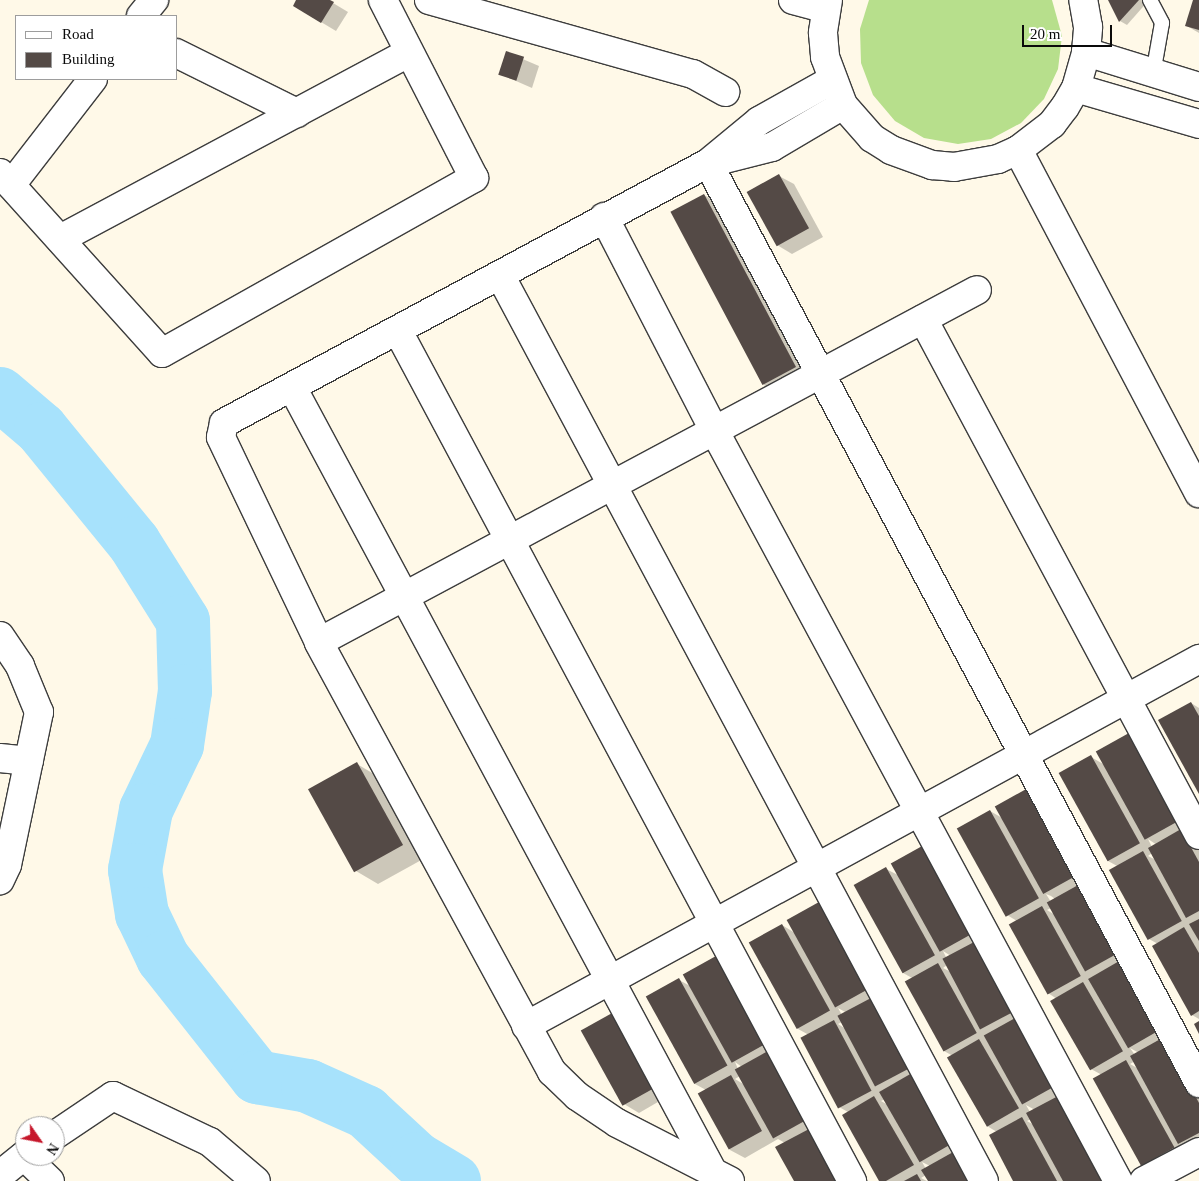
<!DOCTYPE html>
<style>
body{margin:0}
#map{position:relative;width:1199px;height:1181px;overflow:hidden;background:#fff9e8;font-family:Georgia,serif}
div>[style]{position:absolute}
.forest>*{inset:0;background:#b7df8c}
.shadow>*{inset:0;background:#0003}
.river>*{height:54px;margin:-27px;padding:0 27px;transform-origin:27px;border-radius:27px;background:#a7e2fc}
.building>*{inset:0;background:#544a46;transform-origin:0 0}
.roads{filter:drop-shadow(1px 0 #3d3d3d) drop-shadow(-1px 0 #3d3d3d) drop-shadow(0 1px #3d3d3d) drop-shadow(0 -1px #3d3d3d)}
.service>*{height:14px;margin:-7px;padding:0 7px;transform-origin:7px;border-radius:7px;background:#fff}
.minor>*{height:28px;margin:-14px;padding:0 14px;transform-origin:14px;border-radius:14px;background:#fff}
.tertiary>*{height:28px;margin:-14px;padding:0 14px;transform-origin:14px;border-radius:14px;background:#fff}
span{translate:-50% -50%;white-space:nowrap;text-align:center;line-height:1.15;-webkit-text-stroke:5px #fff;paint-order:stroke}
.legend{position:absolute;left:15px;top:15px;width:162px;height:65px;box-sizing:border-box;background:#fff;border:1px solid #9d9d9d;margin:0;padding:6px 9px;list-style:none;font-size:15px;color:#0a0a0a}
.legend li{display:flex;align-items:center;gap:10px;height:25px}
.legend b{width:25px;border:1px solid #9d9d9d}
.north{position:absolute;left:15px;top:1116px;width:50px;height:50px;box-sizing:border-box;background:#fff;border:1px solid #9d9d9d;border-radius:50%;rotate:123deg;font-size:14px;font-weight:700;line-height:20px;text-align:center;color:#0a0a0a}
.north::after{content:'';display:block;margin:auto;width:18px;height:22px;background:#c6172b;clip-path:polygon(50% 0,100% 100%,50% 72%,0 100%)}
.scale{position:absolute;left:1022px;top:25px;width:90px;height:22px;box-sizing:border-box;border:2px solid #0a0a0a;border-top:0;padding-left:6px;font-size:15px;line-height:18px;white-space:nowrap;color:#0a0a0a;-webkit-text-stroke:4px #fff;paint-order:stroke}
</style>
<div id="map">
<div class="forest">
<i style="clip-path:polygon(869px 0,1052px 0,1062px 36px,1058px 69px,1044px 99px,1021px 123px,991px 139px,958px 144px,924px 138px,895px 121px,873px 95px,861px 63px,860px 29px)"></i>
</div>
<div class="shadow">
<i style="clip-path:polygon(298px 0,328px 0,348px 12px,336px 31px,321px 22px)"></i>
<i style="clip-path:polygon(1110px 0,1149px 0,1127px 25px,1120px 21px)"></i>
<i style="clip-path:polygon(1194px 0,1199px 0,1199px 33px,1187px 26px)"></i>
<i style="clip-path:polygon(506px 52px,539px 66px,532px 88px,500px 74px)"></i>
<i style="clip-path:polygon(779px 176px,794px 184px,823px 237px,792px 254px,777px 245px)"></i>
<i style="clip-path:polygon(704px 195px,727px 208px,819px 380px,786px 398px,764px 385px)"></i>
<i style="clip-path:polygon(1191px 703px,1199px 708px,1199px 792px)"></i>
<i style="clip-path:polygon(evenodd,1129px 734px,1199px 845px,1199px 1019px,1192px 1015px,1158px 944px,1149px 939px,1112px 871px,1119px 867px,1108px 861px,1091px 757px,1105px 765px,1129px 734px,1148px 839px,1157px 845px,1152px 847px,1148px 839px,1129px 734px,1152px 853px,1156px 860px,1148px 856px,1152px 853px)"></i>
<i style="clip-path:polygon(357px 764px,379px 777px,425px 858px,378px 884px,356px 871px)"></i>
<i style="clip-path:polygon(evenodd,1028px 789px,1199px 1085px,1199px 1149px,1194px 1152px,1181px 1145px,1188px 1157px,1156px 1174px,1141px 1166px,1102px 1075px,1091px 1069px,1057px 999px,1048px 993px,1017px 921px,1007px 915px,990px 811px,1004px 819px,1028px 789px,1046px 894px,1051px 896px,1055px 899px,1051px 902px,1046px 894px,1028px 789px,1051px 908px,1055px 915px,1047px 910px,1051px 908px,1028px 789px,1130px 1048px,1139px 1053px,1135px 1055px,1130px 1048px,1028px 789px,1135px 1061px,1139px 1069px,1130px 1064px,1135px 1061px)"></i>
<i style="clip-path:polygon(evenodd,924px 846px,1116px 1181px,1015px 1181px,997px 1132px,987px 1126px,948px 1058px,953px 1056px,944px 1051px,914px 979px,903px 973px,886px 869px,900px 876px,924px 846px,943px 951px,951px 956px,947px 959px,943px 951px,924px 846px,947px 965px,951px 972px,943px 968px,947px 965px,924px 846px,1026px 1105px,1035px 1110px,1030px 1112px,1026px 1105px,924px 846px,1031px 1119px,1034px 1125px,1027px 1121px,1031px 1119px)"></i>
<i style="clip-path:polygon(evenodd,819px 903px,834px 912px,981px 1181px,929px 1181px,926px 1175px,921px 1178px,927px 1181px,881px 1181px,848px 1112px,839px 1107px,809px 1035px,798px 1029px,782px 925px,795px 933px,819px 903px,838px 1008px,847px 1013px,842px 1015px,838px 1008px,819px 903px,842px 1022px,846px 1029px,838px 1024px,842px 1022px,819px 903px,885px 1099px,888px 1105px,881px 1101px,885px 1099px,819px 903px,922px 1162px,930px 1166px,926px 1169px,922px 1162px)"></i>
<i style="clip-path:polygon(evenodd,716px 958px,732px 966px,822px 1129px,796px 1181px,785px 1143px,778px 1139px,745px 1158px,730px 1150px,706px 1090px,695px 1084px,679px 980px,692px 987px,716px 958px,735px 1062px,742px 1067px,738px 1069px,735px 1062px,716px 958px,740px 1076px,745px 1085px,735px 1079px,740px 1076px)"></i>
<i style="clip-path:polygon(629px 1022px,670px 1095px,639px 1113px,624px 1104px)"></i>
</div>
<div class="river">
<i style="left:0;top:394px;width:54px;rotate:40.5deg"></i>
<i style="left:41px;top:429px;width:147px;rotate:50.8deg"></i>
<i style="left:134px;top:543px;width:92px;rotate:57.9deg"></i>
<i style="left:183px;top:621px;width:70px;rotate:88.4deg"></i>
<i style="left:185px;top:691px;width:55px;rotate:98.4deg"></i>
<i style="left:177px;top:745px;width:72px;rotate:115.5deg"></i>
<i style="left:146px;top:810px;width:61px;rotate:100.4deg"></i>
<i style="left:135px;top:870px;width:45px;rotate:81deg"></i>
<i style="left:142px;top:914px;width:49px;rotate:64.5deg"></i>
<i style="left:163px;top:958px;width:152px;rotate:51.7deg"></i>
<i style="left:257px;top:1077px;width:52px;rotate:10deg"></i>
<i style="left:308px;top:1086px;width:64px;rotate:24.1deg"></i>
<i style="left:366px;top:1112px;width:69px;rotate:42.7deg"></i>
<i style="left:417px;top:1159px;width:43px;rotate:30.7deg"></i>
</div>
<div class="building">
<i style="clip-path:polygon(296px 0,330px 0,334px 2px,321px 23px,293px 6px)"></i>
<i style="clip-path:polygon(1108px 0,1139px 0,1119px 22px)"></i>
<i style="clip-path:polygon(1193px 0,1199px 0,1199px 30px,1185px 26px)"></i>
<i style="left:506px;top:51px;width:19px;height:25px;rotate:18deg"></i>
<i style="left:779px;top:174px;width:62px;height:37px;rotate:61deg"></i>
<i style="left:704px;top:194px;width:196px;height:38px;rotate:62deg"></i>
<i style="clip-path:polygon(1191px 702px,1199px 716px,1199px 794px,1158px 720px)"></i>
<i style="left:1129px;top:733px;width:101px;height:38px;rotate:61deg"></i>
<i style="left:1091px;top:755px;width:101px;height:37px;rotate:61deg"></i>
<i style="left:357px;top:762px;width:95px;height:56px;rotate:61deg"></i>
<i style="left:1028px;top:788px;width:100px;height:38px;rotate:61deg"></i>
<i style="left:990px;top:810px;width:101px;height:38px;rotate:61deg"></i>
<i style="clip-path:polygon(1181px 829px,1199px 862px,1199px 911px,1186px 918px,1148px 848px)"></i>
<i style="left:924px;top:845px;width:101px;height:38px;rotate:61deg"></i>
<i style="left:1143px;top:851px;width:80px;height:39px;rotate:61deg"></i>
<i style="left:886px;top:867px;width:101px;height:37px;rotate:61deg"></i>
<i style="left:1080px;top:884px;width:79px;height:38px;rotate:61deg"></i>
<i style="left:819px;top:902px;width:100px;height:37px;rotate:61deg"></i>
<i style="left:1042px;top:906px;width:80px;height:38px;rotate:61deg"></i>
<i style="clip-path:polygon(1199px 919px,1199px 941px,1189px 924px)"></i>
<i style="left:782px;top:924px;width:99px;height:38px;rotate:61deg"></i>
<i style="clip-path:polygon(1184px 927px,1199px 953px,1199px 1011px,1191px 1016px,1152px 946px)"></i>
<i style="left:976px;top:941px;width:80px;height:38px;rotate:62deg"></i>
<i style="left:716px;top:956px;width:101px;height:38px;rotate:61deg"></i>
<i style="left:1121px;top:960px;width:80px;height:38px;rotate:60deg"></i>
<i style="left:938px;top:963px;width:80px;height:38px;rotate:61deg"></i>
<i style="left:679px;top:978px;width:100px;height:38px;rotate:61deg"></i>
<i style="left:1083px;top:982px;width:80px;height:38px;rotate:60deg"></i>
<i style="left:871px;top:998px;width:80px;height:38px;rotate:62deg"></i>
<i style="left:614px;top:1012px;width:86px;height:38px;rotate:61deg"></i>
<i style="left:1017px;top:1017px;width:79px;height:38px;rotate:61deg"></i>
<i style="left:834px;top:1020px;width:80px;height:38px;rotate:62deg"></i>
<i style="clip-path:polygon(1199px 1021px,1199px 1034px,1194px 1024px)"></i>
<i style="clip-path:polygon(1164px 1037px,1199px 1103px,1199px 1133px,1178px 1144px,1130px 1056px)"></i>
<i style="left:979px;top:1039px;width:80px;height:37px;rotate:60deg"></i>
<i style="left:768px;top:1051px;width:79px;height:38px;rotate:61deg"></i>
<i style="left:1126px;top:1060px;width:100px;height:38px;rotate:61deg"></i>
<i style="left:912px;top:1073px;width:81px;height:38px;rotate:60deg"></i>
<i style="left:731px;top:1075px;width:64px;height:38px;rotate:61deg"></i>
<i style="clip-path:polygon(1060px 1095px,1106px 1181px,1063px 1181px,1026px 1113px)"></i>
<i style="clip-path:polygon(874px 1096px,914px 1165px,886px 1181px,879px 1181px,842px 1115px)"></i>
<i style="clip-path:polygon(1022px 1117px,1057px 1181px,1013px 1181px,989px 1135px)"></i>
<i style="clip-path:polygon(809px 1129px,838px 1181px,794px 1181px,775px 1147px)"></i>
<i style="clip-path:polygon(955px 1151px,971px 1181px,928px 1181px,921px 1170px)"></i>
<i style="clip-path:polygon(917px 1174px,921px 1181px,904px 1181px)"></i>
</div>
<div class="roads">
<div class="service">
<i style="left:1150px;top:0;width:26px;rotate:62deg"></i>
<i style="left:1162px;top:23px;width:52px;rotate:100deg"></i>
</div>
<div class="minor">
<i style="left:429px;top:0;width:274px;rotate:15.7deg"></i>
<i style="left:693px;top:74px;width:37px;rotate:29deg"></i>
<i style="left:141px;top:16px;width:21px;rotate:-51deg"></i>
<i style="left:176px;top:53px;width:135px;rotate:26.4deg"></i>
<i style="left:1018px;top:150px;width:388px;rotate:62.2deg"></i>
<i style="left:717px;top:161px;width:57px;rotate:-14.3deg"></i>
<i style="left:772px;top:147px;width:82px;rotate:-30.6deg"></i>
<i style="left:708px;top:163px;width:1043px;rotate:61.91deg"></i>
<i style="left:0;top:173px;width:242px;rotate:48deg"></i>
<i style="left:162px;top:353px;width:358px;rotate:-29.3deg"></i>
<i style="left:474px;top:178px;width:200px;rotate:-117.1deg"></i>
<i style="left:11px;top:185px;width:134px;rotate:-52.3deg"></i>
<i style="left:604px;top:217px;width:240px;rotate:62.7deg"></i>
<i style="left:714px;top:430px;width:853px;rotate:61.72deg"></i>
<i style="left:60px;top:239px;width:395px;rotate:-28.1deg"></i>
<i style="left:500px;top:275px;width:1027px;rotate:61.89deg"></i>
<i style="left:923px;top:319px;width:585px;rotate:61.86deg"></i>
<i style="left:398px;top:331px;width:964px;rotate:61.89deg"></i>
<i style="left:292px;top:387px;width:891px;rotate:61.8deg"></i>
<i style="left:0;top:636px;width:36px;rotate:56deg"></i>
<i style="left:20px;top:666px;width:50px;rotate:67.6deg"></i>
<i style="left:39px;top:712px;width:156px;rotate:101.8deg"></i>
<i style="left:7px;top:865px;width:17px;rotate:115deg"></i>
<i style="left:319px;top:642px;width:746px;rotate:-28.14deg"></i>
<i style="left:0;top:758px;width:29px;rotate:6deg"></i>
<i style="left:526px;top:1026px;width:767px;rotate:-28.6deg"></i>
<i style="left:55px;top:1135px;width:70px;rotate:-33.9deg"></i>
<i style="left:113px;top:1096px;width:107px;rotate:25.4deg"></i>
<i style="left:210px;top:1142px;width:60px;rotate:40.3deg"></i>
<i style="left:24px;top:1156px;width:36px;rotate:44deg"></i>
<i style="left:0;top:1175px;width:32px;rotate:-39deg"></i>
<i style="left:730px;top:1181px;width:127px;rotate:-152.8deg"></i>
<i style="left:617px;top:1123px;width:48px;rotate:-146deg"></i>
<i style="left:577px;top:1096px;width:35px;rotate:-136deg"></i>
<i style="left:552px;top:1072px;width:489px;rotate:-118.5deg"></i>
<i style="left:319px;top:642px;width:227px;rotate:-115.6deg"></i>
<i style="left:221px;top:437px;width:14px;rotate:-78deg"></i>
<i style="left:224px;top:423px;width:549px;rotate:-28.24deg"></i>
<i style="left:708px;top:163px;width:66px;rotate:-39.5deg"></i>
<i style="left:759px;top:121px;width:84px;rotate:-29.3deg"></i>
<i style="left:1144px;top:1181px;width:62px;rotate:-27.8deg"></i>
</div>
<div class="tertiary">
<i style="left:793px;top:0;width:34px;rotate:15deg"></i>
<i style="left:828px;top:0;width:33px;rotate:99deg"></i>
<i style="left:823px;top:33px;width:24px;rotate:85deg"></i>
<i style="left:825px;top:57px;width:51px;rotate:69.4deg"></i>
<i style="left:843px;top:105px;width:44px;rotate:48.7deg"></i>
<i style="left:872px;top:138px;width:22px;rotate:32deg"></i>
<i style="left:891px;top:150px;width:44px;rotate:20.1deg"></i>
<i style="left:932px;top:165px;width:22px;rotate:5deg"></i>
<i style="left:954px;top:167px;width:45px;rotate:-10.3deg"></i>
<i style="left:998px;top:159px;width:22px;rotate:-24deg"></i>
<i style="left:1018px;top:150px;width:43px;rotate:-37.4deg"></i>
<i style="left:1052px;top:124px;width:21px;rotate:-53deg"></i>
<i style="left:1065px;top:107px;width:22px;rotate:-60deg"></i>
<i style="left:1076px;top:88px;width:37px;rotate:-74deg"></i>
<i style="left:1086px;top:52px;width:25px;rotate:-85deg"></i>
<i style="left:1088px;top:27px;width:27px;rotate:-100deg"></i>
<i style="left:1086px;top:52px;width:118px;rotate:17.2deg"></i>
<i style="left:1076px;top:88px;width:128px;rotate:16.3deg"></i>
</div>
</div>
<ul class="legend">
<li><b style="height:6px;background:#fff"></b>Road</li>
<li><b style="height:14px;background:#544a46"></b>Building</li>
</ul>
<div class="north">N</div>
<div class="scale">20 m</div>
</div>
